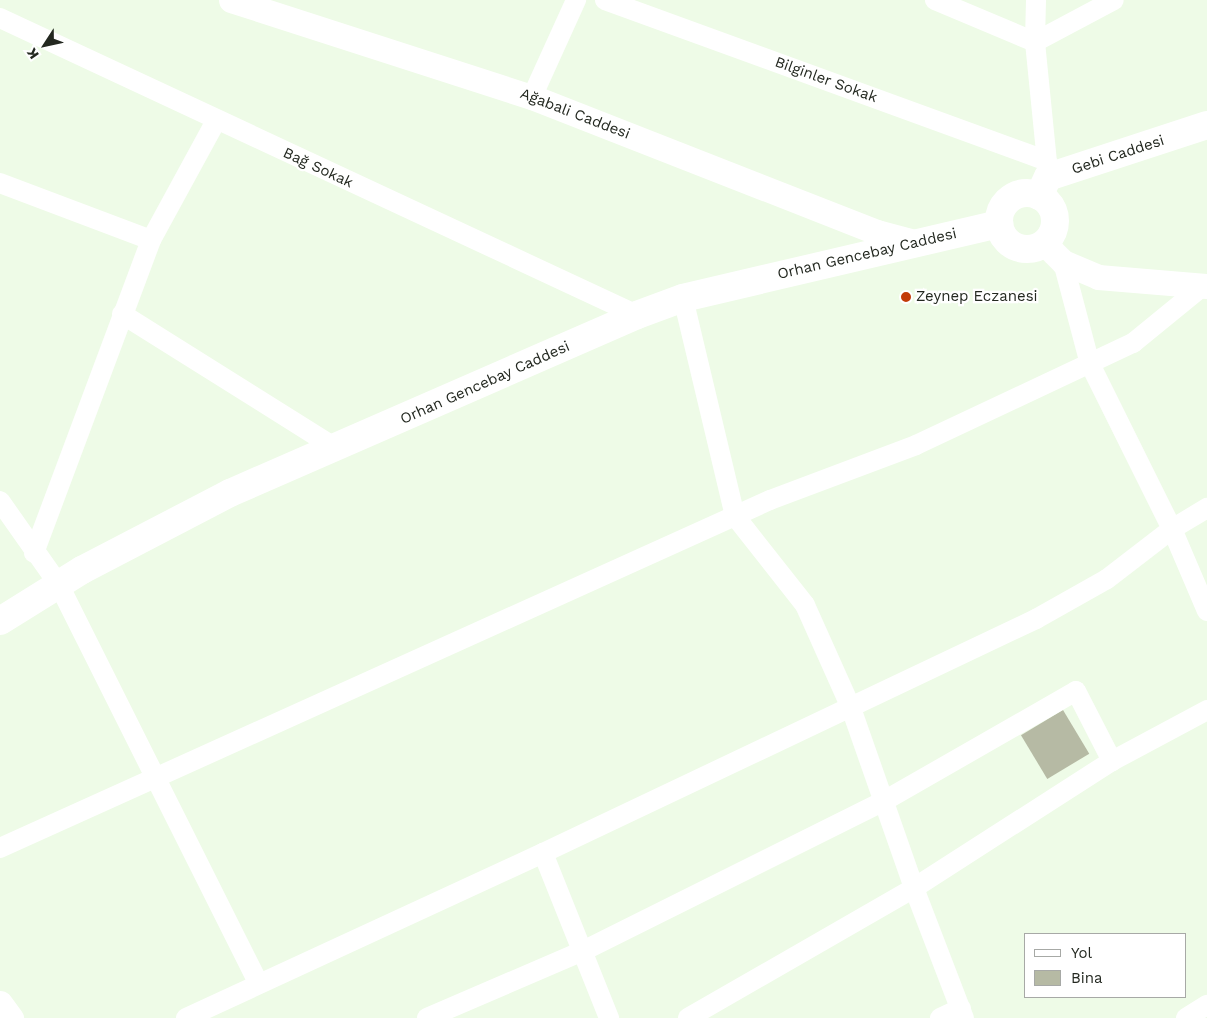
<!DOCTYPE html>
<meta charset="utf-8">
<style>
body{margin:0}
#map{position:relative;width:1207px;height:1018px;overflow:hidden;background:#eefbe7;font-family:"Work Sans",sans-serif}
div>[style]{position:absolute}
.building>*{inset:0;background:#b6baa4;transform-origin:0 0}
.minor>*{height:20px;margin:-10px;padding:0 10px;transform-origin:10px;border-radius:10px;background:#fff}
.tertiary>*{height:25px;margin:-12.5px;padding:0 12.5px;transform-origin:12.5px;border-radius:12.5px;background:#fff}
.secondary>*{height:28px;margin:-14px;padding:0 14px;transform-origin:14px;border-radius:14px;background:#fff}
.secondary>.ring{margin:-14px;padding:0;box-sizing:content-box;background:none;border:28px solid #fff;border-radius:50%}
.dots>*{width:14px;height:14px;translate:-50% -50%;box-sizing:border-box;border:2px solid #fff;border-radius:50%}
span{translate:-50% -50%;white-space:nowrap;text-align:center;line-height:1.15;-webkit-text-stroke:4.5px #fff;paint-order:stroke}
.street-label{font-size:15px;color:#232820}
.poi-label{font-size:15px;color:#232820}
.left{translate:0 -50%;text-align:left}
.legend{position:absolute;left:1024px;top:933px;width:162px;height:65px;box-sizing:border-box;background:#fff;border:1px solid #a7a9a6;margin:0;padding:6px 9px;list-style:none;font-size:15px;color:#232820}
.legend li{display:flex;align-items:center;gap:10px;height:25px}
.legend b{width:25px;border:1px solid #a7a9a6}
.north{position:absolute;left:20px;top:20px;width:50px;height:50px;-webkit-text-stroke:4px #fff;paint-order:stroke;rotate:235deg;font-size:14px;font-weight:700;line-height:20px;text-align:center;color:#232820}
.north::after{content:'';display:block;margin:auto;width:18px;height:22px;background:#232820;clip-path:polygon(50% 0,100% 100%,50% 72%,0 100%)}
</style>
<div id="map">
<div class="building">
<i style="left:1063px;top:710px;width:51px;height:49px;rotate:59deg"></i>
</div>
<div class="minor">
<i style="left:605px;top:0;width:470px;rotate:20deg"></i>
<i style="left:935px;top:0;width:108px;rotate:22.8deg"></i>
<i style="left:1036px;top:0;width:42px;rotate:91.4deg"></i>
<i style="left:1035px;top:42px;width:132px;rotate:84.3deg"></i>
<i style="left:0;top:18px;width:703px;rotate:25deg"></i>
<i style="left:1035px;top:42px;width:89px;rotate:-28deg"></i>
<i style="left:532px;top:97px;width:107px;rotate:-65.6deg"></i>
<i style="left:0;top:183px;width:161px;rotate:20.7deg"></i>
<i style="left:1063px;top:262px;width:106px;rotate:75.2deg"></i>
<i style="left:1090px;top:364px;width:184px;rotate:63.6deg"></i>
<i style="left:1172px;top:529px;width:89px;rotate:66.9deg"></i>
<i style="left:683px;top:298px;width:224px;rotate:76.6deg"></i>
<i style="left:735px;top:516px;width:113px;rotate:51.8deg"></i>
<i style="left:805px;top:605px;width:113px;rotate:65.9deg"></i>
<i style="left:851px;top:708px;width:191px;rotate:70.7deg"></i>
<i style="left:914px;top:888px;width:139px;rotate:69deg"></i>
<i style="left:122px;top:314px;width:254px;rotate:32.1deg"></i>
<i style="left:0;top:501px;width:103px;rotate:54.9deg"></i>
<i style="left:59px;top:585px;width:446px;rotate:63.4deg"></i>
<i style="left:34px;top:553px;width:334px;rotate:-69.5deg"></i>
<i style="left:151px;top:240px;width:136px;rotate:-61.4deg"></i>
<i style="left:0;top:848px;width:845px;rotate:-24.32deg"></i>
<i style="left:770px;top:500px;width:156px;rotate:-20.6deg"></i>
<i style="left:916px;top:445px;width:240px;rotate:-25.2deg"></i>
<i style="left:1133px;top:343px;width:90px;rotate:-39.2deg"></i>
<i style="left:543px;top:853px;width:178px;rotate:68.2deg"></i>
<i style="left:186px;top:1018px;width:393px;rotate:-24.8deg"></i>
<i style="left:543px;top:853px;width:546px;rotate:-25.39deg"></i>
<i style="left:1036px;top:619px;width:81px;rotate:-29.4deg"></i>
<i style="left:1107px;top:579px;width:82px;rotate:-37.6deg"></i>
<i style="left:1172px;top:529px;width:41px;rotate:-31deg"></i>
<i style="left:427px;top:1018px;width:172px;rotate:-23.3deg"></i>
<i style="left:585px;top:950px;width:334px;rotate:-26.5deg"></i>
<i style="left:884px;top:801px;width:221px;rotate:-29.8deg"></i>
<i style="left:1076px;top:691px;width:79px;rotate:62.8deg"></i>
<i style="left:688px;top:1018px;width:261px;rotate:-29.9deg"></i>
<i style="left:914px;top:888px;width:235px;rotate:-32.7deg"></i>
<i style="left:1112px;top:761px;width:108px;rotate:-28.2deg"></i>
<i style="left:940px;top:1018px;width:23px;rotate:-25deg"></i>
<i style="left:1186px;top:1018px;width:25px;rotate:-32deg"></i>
</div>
<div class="tertiary">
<i style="left:231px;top:0;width:316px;rotate:17.9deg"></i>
<i style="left:532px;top:97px;width:370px;rotate:21.4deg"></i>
<i style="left:877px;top:232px;width:38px;rotate:15deg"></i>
<i style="left:1045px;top:244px;width:25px;rotate:45deg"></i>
<i style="left:1063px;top:262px;width:38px;rotate:23deg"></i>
<i style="left:1098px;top:277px;width:109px;rotate:4.7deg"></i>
<i style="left:0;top:1003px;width:19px;rotate:54deg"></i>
</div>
<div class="secondary">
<i class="ring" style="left:999px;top:193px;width:28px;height:28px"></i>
<i style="left:1039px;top:196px;width:21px;rotate:-65deg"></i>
<i style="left:1048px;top:177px;width:167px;rotate:-18.1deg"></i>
<i style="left:0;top:621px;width:97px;rotate:-31.9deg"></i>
<i style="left:82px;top:570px;width:167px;rotate:-27.5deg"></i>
<i style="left:230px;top:493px;width:444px;rotate:-23.6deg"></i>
<i style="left:637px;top:315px;width:49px;rotate:-20.3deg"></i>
<i style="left:683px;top:298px;width:325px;rotate:-13.2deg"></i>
</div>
<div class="dots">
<i style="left:906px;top:297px;background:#c23b07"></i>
</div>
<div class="street-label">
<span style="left:826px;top:80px;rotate:20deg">Bilginler Sokak</span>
<span style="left:575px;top:114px;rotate:21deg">Ağabali Caddesi</span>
<span style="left:1118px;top:155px;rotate:-18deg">Gebi Caddesi</span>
<span style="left:318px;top:168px;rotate:25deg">Bağ Sokak</span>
<span style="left:867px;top:254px;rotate:-13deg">Orhan Gencebay Caddesi</span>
<span style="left:485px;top:383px;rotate:-24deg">Orhan Gencebay Caddesi</span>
</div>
<div class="poi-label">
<span class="left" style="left:916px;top:297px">Zeynep Eczanesi</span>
</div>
<ul class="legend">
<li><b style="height:6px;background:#fff"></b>Yol</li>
<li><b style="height:14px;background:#b6baa4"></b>Bina</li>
</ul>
<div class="north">K</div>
</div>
